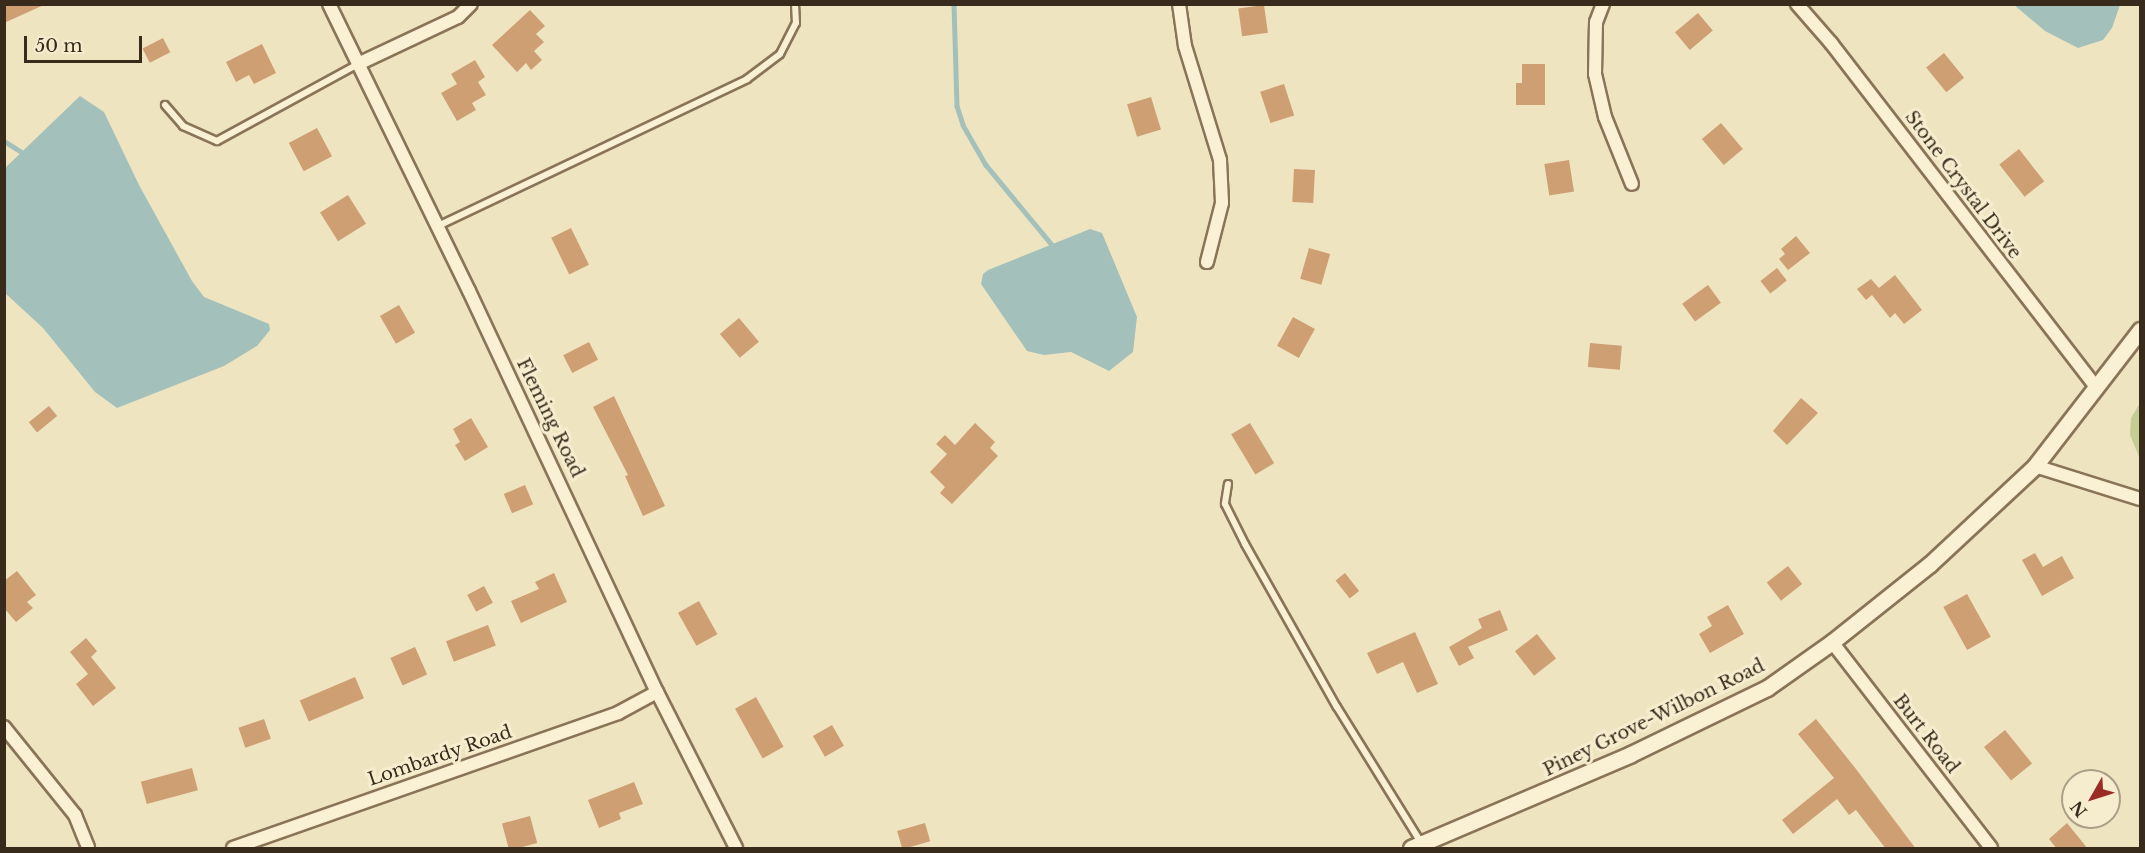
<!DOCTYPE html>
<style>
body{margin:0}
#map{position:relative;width:2145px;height:853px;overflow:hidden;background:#efe4c0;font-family:"Libre Baskerville",serif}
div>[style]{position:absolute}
.green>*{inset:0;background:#c4ce93}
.water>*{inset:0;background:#a3c1ba}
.stream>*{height:4.5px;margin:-2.25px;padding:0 2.25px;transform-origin:2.25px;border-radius:2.25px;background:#a3c1ba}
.building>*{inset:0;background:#cf9f74;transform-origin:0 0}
.roads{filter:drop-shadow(2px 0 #897457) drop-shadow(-2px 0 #897457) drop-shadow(0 2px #897457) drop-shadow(0 -2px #897457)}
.service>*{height:6px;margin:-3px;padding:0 3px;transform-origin:3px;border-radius:3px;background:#faf0d3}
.minor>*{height:12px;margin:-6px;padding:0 6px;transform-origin:6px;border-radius:6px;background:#faf0d3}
.tertiary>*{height:15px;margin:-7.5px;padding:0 7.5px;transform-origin:7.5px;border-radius:7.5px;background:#faf0d3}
span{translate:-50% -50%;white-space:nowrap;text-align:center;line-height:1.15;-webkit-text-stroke:6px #f6edcf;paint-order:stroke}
.street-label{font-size:18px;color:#382b1c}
.frame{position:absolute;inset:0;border:6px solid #382b1c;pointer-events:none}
.north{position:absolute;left:2061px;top:769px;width:60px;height:60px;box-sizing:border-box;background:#f6edcf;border:2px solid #aa9f87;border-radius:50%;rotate:231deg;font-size:16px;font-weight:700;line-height:24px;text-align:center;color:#382b1c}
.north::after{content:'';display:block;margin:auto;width:21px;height:27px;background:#9a2b25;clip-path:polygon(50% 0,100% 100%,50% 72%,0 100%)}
.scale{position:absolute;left:24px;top:36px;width:118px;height:27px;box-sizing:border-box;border:3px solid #382b1c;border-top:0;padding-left:8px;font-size:18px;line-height:21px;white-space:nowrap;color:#382b1c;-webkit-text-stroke:4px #f6edcf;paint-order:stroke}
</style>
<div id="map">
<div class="green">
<i style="clip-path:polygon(2140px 403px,2140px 459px,2130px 435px,2131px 418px)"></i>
</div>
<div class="water">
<i style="clip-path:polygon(2014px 5px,2120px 5px,2112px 28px,2103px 40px,2078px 48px,2045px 31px)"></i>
<i style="clip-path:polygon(80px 96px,104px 112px,139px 185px,192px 281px,204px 297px,269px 324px,270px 330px,257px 346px,224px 366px,117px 408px,95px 392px,43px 328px,5px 293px,5px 168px)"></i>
<i style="clip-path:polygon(1090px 229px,1102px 233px,1137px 317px,1133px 352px,1109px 371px,1071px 352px,1044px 355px,1027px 351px,981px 284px,983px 274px,988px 270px)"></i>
</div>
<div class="stream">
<i style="left:954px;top:4px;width:102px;rotate:88.3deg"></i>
<i style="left:957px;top:106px;width:20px;rotate:72deg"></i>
<i style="left:963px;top:125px;width:46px;rotate:60.1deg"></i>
<i style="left:986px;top:165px;width:105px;rotate:50.4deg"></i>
<i style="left:4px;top:141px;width:26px;rotate:32deg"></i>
</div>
<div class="building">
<i style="clip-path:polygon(4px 4px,46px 4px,4px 23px)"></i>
<i style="left:1264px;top:5px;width:28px;height:26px;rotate:82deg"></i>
<i style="clip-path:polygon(530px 10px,545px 26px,536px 34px,544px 42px,534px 51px,542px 60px,531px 70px,526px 63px,517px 72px,492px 45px)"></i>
<i style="left:1698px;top:13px;width:23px;height:30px;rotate:50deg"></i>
<i style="left:163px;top:38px;width:16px;height:23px;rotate:63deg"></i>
<i style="clip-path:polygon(262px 44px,276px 73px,254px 84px,249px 75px,236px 82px,226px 62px)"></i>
<i style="left:1944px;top:53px;width:32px;height:23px;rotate:51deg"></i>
<i style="clip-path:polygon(475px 60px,485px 77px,478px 82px,486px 95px,472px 103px,476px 110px,457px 121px,441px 93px,457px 84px,451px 74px)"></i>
<i style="clip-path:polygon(1522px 64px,1545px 64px,1545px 105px,1516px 105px,1516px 83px,1522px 83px)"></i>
<i style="left:1284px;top:84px;width:33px;height:25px;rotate:72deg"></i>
<i style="left:1151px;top:97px;width:34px;height:25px;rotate:73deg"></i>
<i style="left:1721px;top:123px;width:34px;height:25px;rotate:50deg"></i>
<i style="left:317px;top:128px;width:32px;height:32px;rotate:62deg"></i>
<i style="left:2019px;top:149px;width:41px;height:25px;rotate:52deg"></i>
<i style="left:1569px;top:160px;width:32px;height:25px;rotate:81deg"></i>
<i style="left:1294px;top:169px;width:21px;height:33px;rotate:3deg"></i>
<i style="left:348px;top:195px;width:34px;height:33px;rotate:58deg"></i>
<i style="left:571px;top:228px;width:41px;height:22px;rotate:64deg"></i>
<i style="clip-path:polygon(1796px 236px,1810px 253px,1788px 270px,1779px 259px,1785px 254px,1781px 249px)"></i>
<i style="left:1309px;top:248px;width:22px;height:32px;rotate:16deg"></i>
<i style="left:1777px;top:268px;width:16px;height:21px;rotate:52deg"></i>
<i style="clip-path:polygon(1895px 275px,1922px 310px,1904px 324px,1895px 313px,1890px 318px,1872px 295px,1866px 300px,1857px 289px,1871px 279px,1879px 288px)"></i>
<i style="left:1708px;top:285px;width:22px;height:32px;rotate:54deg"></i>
<i style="left:399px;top:305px;width:32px;height:22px;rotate:60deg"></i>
<i style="left:1293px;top:317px;width:25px;height:33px;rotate:29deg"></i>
<i style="left:739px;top:318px;width:31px;height:25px;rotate:50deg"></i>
<i style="left:589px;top:342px;width:20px;height:29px;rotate:63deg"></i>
<i style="left:1590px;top:343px;width:32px;height:24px;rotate:5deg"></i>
<i style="clip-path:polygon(614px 396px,665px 506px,643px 516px,625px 476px,628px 475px,593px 407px)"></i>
<i style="clip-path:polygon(1801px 398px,1818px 413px,1787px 445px,1773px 431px)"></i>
<i style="left:49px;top:406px;width:13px;height:26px;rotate:51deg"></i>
<i style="clip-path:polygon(471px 418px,488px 447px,465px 461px,455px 445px,460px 442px,453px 429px)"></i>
<i style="clip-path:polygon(975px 423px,995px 442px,990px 448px,998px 456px,952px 504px,940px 493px,945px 487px,930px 472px,947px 454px,936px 444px,945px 435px,955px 445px)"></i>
<i style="left:1250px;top:423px;width:47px;height:22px;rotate:59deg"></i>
<i style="left:525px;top:485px;width:21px;height:23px;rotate:67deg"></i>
<i style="clip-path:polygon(2035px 553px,2043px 567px,2062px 556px,2074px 578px,2042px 596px,2022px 560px)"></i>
<i style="left:1788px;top:566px;width:23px;height:27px;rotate:52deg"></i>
<i style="clip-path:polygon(17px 571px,36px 595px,27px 602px,33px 608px,16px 622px,4px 608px,4px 581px)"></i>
<i style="clip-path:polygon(554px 573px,567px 602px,521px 623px,511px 601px,539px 589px,535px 582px)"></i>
<i style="left:1345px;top:573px;width:23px;height:12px;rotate:52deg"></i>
<i style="left:484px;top:586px;width:19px;height:19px;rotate:62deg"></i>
<i style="left:1967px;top:594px;width:49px;height:27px;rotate:61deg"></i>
<i style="left:699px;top:601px;width:38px;height:24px;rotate:61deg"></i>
<i style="clip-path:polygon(1728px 605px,1744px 634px,1710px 653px,1699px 634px,1712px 626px,1707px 617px)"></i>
<i style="clip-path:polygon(1500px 610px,1508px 630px,1468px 647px,1474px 658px,1459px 666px,1449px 647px,1482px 628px,1478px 619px)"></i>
<i style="left:488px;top:625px;width:22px;height:45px;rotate:69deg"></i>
<i style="clip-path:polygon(1415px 632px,1438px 684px,1417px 693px,1403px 662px,1377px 674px,1367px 653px)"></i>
<i style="left:1537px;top:634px;width:31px;height:28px;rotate:52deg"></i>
<i style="clip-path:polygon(86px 638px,97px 651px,91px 657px,116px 688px,93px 706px,76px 684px,88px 674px,70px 652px)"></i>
<i style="left:415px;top:647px;width:30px;height:27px;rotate:66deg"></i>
<i style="left:355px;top:677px;width:23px;height:60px;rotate:67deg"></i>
<i style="left:756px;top:697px;width:57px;height:24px;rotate:61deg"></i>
<i style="left:264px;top:719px;width:21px;height:27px;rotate:71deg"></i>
<i style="clip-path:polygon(1816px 719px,1856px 769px,1916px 849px,1886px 849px,1856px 810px,1849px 815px,1837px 799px,1793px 834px,1782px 820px,1834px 778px,1798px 734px)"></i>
<i style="left:832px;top:725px;width:24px;height:22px;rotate:60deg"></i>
<i style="left:2005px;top:730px;width:43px;height:27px;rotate:51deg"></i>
<i style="left:192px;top:768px;width:23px;height:53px;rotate:75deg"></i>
<i style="clip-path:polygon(634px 782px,643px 804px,619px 813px,621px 819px,599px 828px,588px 800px)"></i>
<i style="left:530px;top:816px;width:28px;height:29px;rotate:75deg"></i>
<i style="left:925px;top:823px;width:19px;height:29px;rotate:74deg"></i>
<i style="clip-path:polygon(2067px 823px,2088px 849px,2057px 849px,2049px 839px)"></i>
</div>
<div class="roads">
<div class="service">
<i style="left:165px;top:105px;width:28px;rotate:49deg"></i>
<i style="left:183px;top:126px;width:37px;rotate:24deg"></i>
<i style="left:217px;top:141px;width:161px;rotate:-28.6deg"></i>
<i style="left:438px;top:226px;width:342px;rotate:-25.4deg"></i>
<i style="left:747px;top:79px;width:41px;rotate:-37.1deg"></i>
<i style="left:780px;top:54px;width:35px;rotate:-63deg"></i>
<i style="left:796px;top:23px;width:19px;rotate:-93deg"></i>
<i style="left:1228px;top:484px;width:20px;rotate:99deg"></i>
<i style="left:1225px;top:504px;width:45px;rotate:63.4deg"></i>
<i style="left:1245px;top:544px;width:187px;rotate:60.6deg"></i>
<i style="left:1337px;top:707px;width:161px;rotate:58.2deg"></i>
</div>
<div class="minor">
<i style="left:329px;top:4px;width:319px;rotate:64deg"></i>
<i style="left:469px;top:291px;width:443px;rotate:64.9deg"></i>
<i style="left:657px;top:692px;width:175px;rotate:63.1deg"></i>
<i style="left:1179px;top:4px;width:42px;rotate:81.9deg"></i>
<i style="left:1185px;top:46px;width:119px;rotate:72.9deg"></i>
<i style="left:1220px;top:160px;width:43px;rotate:87.3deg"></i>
<i style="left:1222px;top:203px;width:61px;rotate:104.3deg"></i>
<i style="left:1603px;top:4px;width:19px;rotate:111deg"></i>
<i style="left:1596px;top:22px;width:52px;rotate:91.1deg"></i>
<i style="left:1595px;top:74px;width:44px;rotate:76.9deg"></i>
<i style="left:1605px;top:117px;width:72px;rotate:68.1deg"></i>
<i style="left:1797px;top:4px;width:52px;rotate:48.9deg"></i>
<i style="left:1831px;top:43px;width:436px;rotate:52.4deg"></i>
<i style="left:358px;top:64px;width:110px;rotate:-25.2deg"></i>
<i style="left:458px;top:17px;width:18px;rotate:-45deg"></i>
<i style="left:2035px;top:466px;width:110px;rotate:17.4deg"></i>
<i style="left:1832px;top:642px;width:260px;rotate:52.3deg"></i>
<i style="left:4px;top:727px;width:113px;rotate:51.1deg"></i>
<i style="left:75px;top:815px;width:35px;rotate:68deg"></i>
<i style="left:233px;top:848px;width:408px;rotate:-19.3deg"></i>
<i style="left:618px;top:713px;width:44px;rotate:-28.3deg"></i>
</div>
<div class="tertiary">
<i style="left:1411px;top:848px;width:239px;rotate:-23.1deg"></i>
<i style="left:1631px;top:754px;width:151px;rotate:-25.9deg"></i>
<i style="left:1767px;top:688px;width:80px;rotate:-35.3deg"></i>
<i style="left:1832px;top:642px;width:125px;rotate:-38.5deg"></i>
<i style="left:1930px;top:564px;width:144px;rotate:-43deg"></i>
<i style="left:2035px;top:466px;width:172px;rotate:-52.3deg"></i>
</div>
</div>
<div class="street-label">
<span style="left:1963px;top:185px;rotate:53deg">Stone Crystal Drive</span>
<span style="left:550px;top:418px;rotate:64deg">Fleming Road</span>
<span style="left:1654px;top:718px;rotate:-26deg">Piney Grove-Wilbon Road</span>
<span style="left:1926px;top:734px;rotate:52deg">Burt Road</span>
<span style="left:440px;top:756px;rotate:-19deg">Lombardy Road</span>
</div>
<div class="frame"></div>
<div class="north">N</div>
<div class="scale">50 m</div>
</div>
